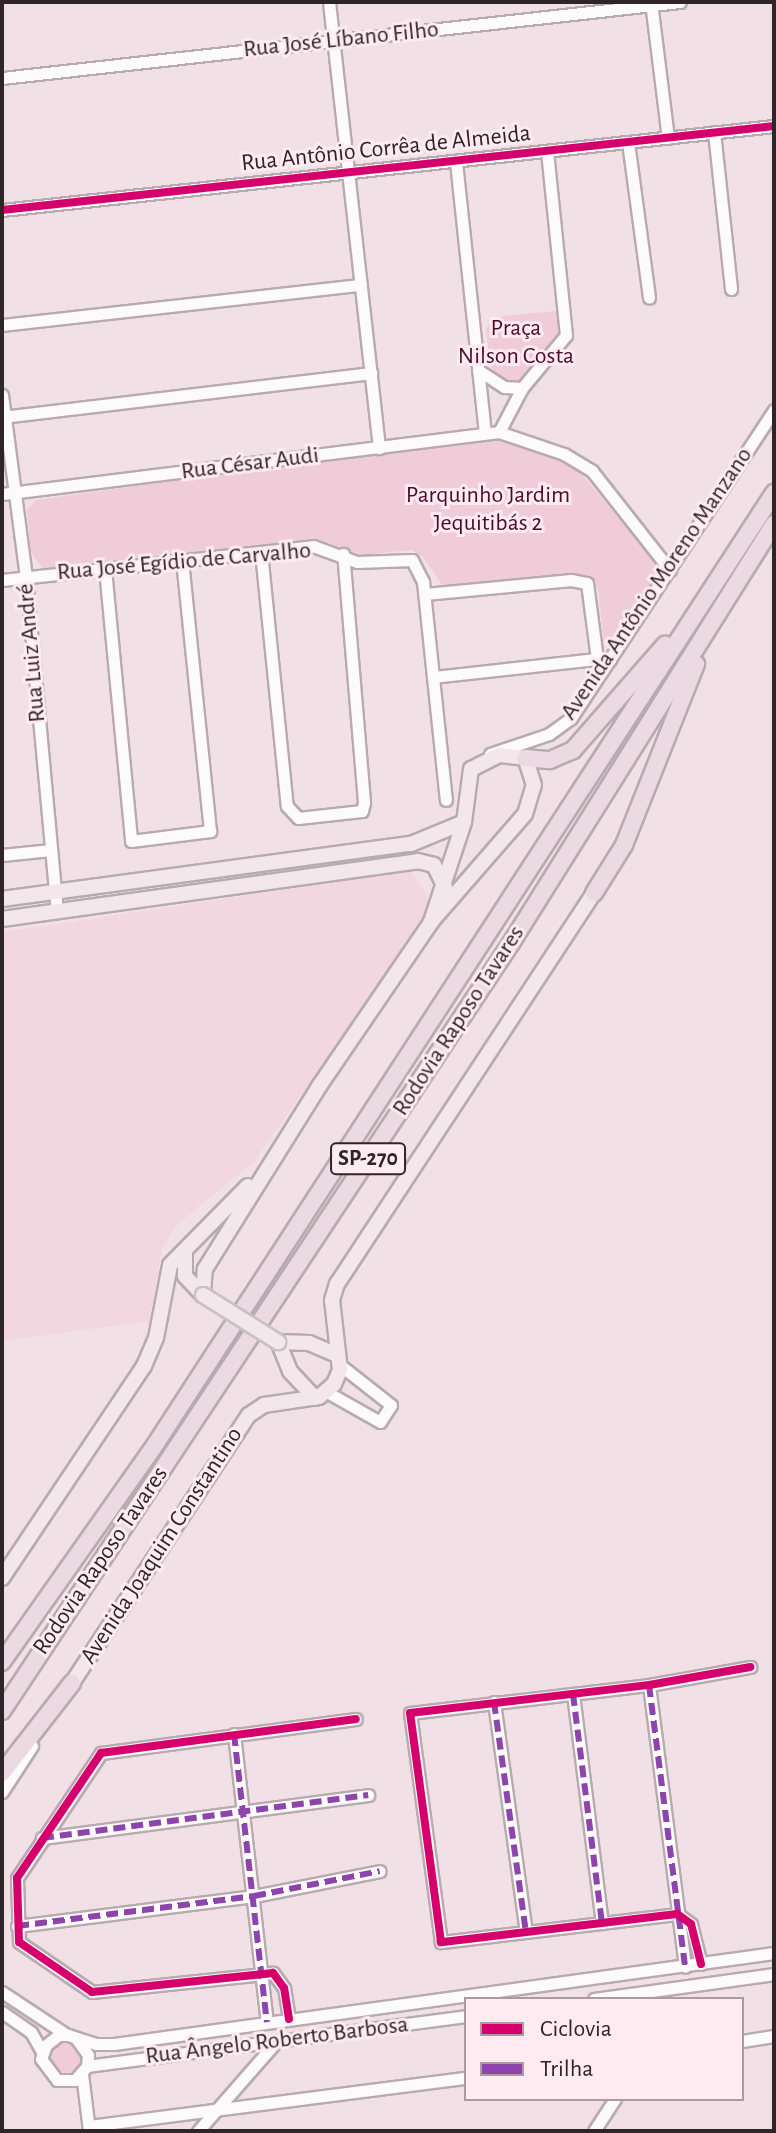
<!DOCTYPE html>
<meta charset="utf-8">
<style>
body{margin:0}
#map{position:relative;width:776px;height:2133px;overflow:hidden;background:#f1e1e6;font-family:"Alegreya Sans",sans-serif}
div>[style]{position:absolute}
.built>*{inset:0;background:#f3d7e0}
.green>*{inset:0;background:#f0ccd8}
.round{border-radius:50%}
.roads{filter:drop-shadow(2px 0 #b8abb0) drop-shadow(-2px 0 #b8abb0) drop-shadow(0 2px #b8abb0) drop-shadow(0 -2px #b8abb0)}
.minor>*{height:11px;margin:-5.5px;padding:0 5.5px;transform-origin:5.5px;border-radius:5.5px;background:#fdfafb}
.major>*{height:14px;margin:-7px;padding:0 7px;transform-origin:7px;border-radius:7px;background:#f3e7ec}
.highway>*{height:16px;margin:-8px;padding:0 8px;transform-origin:8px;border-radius:8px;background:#ecdae2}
.bridges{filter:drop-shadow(2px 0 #c9c1c3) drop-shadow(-2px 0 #c9c1c3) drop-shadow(0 2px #c9c1c3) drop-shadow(0 -2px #c9c1c3)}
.major-bridge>*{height:14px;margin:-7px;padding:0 7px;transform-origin:7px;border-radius:7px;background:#f3e7ec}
.quiet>*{height:6px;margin-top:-3px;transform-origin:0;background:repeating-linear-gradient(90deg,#8e44ad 0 12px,transparent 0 18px)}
.cycleway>*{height:8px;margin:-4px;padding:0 4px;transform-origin:4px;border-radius:4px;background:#d6006c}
span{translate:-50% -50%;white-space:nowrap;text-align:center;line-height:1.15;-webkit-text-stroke:6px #fdebf1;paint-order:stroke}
.shield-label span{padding:2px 6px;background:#fdebf1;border:2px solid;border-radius:6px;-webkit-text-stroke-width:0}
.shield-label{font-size:22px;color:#2f2428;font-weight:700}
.street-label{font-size:24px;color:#2f2428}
.park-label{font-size:24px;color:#4b0c2b}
.frame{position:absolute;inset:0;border:4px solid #2f2428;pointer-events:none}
.legend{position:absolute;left:464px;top:1997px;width:280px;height:104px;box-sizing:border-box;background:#fdebf1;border:2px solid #ab9ba1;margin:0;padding:10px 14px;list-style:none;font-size:24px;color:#2f2428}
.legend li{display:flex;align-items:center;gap:16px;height:40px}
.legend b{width:40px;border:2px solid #ab9ba1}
</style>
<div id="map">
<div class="built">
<i style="clip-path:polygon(410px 871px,433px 904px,424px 920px,254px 1162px,177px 1225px,162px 1249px,149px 1321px,2px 1341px,2px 932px)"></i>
</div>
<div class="green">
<i style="clip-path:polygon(556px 311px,562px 314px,562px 331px,524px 379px,509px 383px,499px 378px,490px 365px,486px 329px,493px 317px)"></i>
<i style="clip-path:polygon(495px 436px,575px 466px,660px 568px,613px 644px,604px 643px,598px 588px,578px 574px,443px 586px,423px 557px,412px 550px,363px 555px,320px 540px,43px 569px,31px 552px,27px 510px,36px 500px)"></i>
<i class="round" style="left:49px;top:2041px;width:32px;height:32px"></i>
</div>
<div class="roads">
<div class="minor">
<i style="left:329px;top:2px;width:449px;rotate:83.6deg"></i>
<i style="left:651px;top:2px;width:137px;rotate:82.9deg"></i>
<i style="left:2px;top:78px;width:682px;rotate:-6.4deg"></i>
<i style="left:714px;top:132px;width:158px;rotate:83.8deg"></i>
<i style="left:628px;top:142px;width:157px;rotate:82.3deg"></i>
<i style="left:456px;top:162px;width:272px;rotate:83.9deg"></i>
<i style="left:2px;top:210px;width:777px;rotate:-6.21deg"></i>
<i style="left:2px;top:325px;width:361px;rotate:-6.4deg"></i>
<i style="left:478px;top:370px;width:31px;rotate:33deg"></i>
<i style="left:504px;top:387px;width:18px;rotate:3deg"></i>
<i style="left:2px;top:395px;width:185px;rotate:82.5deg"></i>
<i style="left:26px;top:578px;width:334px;rotate:84.7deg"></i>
<i style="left:2px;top:417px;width:372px;rotate:-6.8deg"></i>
<i style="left:499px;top:432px;width:50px;rotate:-62.4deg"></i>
<i style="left:522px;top:388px;width:69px;rotate:-50.3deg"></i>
<i style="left:566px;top:335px;width:185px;rotate:-95.9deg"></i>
<i style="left:2px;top:494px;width:501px;rotate:-7.11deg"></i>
<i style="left:499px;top:432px;width:69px;rotate:18.7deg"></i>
<i style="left:564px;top:454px;width:33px;rotate:31deg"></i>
<i style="left:592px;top:471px;width:126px;rotate:51.8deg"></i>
<i style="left:261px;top:552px;width:255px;rotate:84.2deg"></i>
<i style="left:287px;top:806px;width:16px;rotate:47deg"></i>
<i style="left:298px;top:818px;width:64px;rotate:-6.2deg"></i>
<i style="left:362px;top:811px;width:9px;rotate:-77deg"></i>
<i style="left:364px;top:802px;width:249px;rotate:-94.8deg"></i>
<i style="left:105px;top:569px;width:273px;rotate:84.5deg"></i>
<i style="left:131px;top:841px;width:80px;rotate:-7.2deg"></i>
<i style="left:210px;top:831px;width:271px;rotate:-95.9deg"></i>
<i style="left:2px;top:580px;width:313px;rotate:-6.2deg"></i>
<i style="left:313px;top:546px;width:47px;rotate:20deg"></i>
<i style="left:357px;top:562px;width:55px;rotate:-2.1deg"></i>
<i style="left:412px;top:560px;width:25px;rotate:63deg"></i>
<i style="left:423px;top:582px;width:219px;rotate:84deg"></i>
<i style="left:425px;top:594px;width:147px;rotate:-5.5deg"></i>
<i style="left:571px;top:580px;width:16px;rotate:11deg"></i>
<i style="left:587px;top:583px;width:77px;rotate:82.5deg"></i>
<i style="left:597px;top:659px;width:13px;rotate:4deg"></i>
<i style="left:433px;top:677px;width:165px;rotate:-6.3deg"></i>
<i style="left:490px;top:754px;width:62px;rotate:-18.7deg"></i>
<i style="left:549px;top:734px;width:27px;rotate:-36deg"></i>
<i style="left:571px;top:718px;width:369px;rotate:-56.6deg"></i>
<i style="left:2px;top:855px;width:49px;rotate:-5.8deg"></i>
<i style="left:327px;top:1392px;width:61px;rotate:29.5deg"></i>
<i style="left:380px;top:1422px;width:20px;rotate:-57deg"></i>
<i style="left:391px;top:1405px;width:65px;rotate:-141.9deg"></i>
<i style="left:649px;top:1685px;width:284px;rotate:82.7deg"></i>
<i style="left:573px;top:1694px;width:231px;rotate:82.8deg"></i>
<i style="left:494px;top:1702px;width:232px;rotate:82.1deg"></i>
<i style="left:234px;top:1734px;width:290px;rotate:83.5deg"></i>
<i style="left:2px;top:1792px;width:55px;rotate:-56.9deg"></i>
<i style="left:42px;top:1838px;width:329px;rotate:-7.5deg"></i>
<i style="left:17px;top:1926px;width:239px;rotate:-7.2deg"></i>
<i style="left:254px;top:1896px;width:128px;rotate:-11.2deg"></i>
<i style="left:701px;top:1964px;width:41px;rotate:-104deg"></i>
<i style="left:691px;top:1924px;width:17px;rotate:-144deg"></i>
<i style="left:677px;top:1914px;width:238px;rotate:173.2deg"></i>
<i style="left:441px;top:1942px;width:231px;rotate:-97.7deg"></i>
<i style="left:410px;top:1713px;width:241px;rotate:-6.7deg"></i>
<i style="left:649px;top:1685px;width:103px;rotate:-10.1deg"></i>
<i style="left:2px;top:1992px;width:78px;rotate:33.5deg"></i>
<i style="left:594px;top:1999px;width:182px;rotate:-7.9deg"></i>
<i style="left:2px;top:2012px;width:35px;rotate:35deg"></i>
<i style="left:31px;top:2032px;width:23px;rotate:61deg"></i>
<i style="left:289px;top:2019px;width:31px;rotate:-99deg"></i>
<i style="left:284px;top:1988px;width:19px;rotate:-126deg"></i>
<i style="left:273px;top:1973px;width:182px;rotate:174deg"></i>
<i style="left:92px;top:1992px;width:88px;rotate:-145.6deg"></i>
<i style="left:19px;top:1942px;width:64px;rotate:-91.8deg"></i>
<i style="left:17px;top:1878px;width:151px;rotate:-56.1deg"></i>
<i style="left:101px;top:1753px;width:257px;rotate:-7.6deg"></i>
<i style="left:76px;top:2038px;width:21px;rotate:55deg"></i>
<i style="left:88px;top:2055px;width:11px;rotate:95deg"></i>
<i style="left:87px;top:2066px;width:18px;rotate:131deg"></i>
<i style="left:75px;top:2080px;width:18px;rotate:180deg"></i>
<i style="left:57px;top:2080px;width:26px;rotate:-127deg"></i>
<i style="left:41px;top:2059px;width:15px;rotate:-70deg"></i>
<i style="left:46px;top:2045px;width:16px;rotate:-38deg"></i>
<i style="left:59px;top:2035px;width:9px"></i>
<i style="left:68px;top:2035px;width:29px;rotate:18deg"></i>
<i style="left:96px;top:2044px;width:18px"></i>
<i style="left:114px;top:2044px;width:666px;rotate:-7.85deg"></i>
<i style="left:742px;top:2041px;width:32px;rotate:-9deg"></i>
<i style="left:87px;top:2066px;width:382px;rotate:-7.5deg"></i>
<i style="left:82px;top:2074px;width:56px;rotate:82.9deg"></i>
<i style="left:89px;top:2126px;width:380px;rotate:-7.3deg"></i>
<i style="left:198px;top:2131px;width:118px;rotate:-48.8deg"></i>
<i style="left:594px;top:2131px;width:38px;rotate:-57deg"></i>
</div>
<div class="major">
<i style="left:2px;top:899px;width:413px;rotate:-7.7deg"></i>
<i style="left:411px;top:844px;width:57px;rotate:-22.5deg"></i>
<i style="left:2px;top:919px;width:420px;rotate:-7.9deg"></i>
<i style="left:418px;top:861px;width:16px;rotate:14deg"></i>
<i style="left:434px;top:865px;width:28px;rotate:64deg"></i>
<i style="left:185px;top:1251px;width:25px;rotate:90deg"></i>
<i style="left:185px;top:1276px;width:26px;rotate:47deg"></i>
<i style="left:203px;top:1295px;width:26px;rotate:-86deg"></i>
<i style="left:205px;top:1269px;width:217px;rotate:-58deg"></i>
<i style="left:320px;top:1085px;width:197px;rotate:-55.7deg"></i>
<i style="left:431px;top:922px;width:143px;rotate:-49deg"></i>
<i style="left:525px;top:814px;width:30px;rotate:-73deg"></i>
<i style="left:534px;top:785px;width:28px;rotate:-108deg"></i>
<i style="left:525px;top:758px;width:26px;rotate:-173deg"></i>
<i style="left:499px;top:755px;width:31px;rotate:153deg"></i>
<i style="left:471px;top:769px;width:53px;rotate:97.5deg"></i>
<i style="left:464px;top:822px;width:105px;rotate:108.3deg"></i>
<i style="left:315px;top:1398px;width:37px;rotate:-133deg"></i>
<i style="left:290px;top:1371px;width:31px;rotate:-112deg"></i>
<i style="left:278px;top:1342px;width:31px;rotate:2deg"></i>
<i style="left:309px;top:1343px;width:30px;rotate:23deg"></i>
<i style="left:2px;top:1578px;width:255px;rotate:-56.2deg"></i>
<i style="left:144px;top:1366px;width:30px;rotate:-67deg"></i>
<i style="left:156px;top:1338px;width:74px;rotate:-79.1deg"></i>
<i style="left:170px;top:1265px;width:111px;rotate:-45.4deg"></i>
<i style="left:72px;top:1683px;width:321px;rotate:-56.6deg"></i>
<i style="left:249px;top:1415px;width:18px;rotate:-34deg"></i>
<i style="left:264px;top:1405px;width:56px;rotate:-8.3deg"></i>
<i style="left:319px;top:1397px;width:20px;rotate:-41deg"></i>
<i style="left:334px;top:1384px;width:15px;rotate:-67deg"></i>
<i style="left:340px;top:1370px;width:70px;rotate:-96.5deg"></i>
<i style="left:332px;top:1300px;width:17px;rotate:-73deg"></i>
<i style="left:337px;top:1284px;width:468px;rotate:-56.7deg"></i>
</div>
<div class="highway">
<i style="left:525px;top:758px;width:25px;rotate:5deg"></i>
<i style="left:550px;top:760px;width:25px;rotate:-23deg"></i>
<i style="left:573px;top:750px;width:140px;rotate:-48.8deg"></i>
<i style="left:594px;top:893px;width:57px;rotate:-58deg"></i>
<i style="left:624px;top:845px;width:195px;rotate:-68.3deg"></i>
<i style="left:2px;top:1662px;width:266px;rotate:-54.8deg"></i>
<i style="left:155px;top:1445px;width:1136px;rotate:-56.97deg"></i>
<i style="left:2px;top:1711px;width:925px;rotate:-56.46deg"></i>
<i style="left:513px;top:940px;width:491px;rotate:-57.9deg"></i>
<i style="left:2px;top:1773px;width:114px;rotate:-52.1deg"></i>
</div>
</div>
<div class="bridges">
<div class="major-bridge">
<i style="left:203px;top:1295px;width:89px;rotate:32.1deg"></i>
</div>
</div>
<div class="quiet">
<i style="left:649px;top:1685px;width:284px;rotate:82.7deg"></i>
<i style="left:573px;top:1694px;width:231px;rotate:82.8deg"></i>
<i style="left:494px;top:1702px;width:232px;rotate:82.1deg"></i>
<i style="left:234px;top:1734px;width:290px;rotate:83.5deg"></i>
<i style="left:42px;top:1838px;width:329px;rotate:-7.5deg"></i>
<i style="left:17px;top:1926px;width:239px;rotate:-7.2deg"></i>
<i style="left:254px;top:1896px;width:128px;rotate:-11.2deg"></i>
</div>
<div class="cycleway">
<i style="left:2px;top:210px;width:777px;rotate:-6.21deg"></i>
<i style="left:701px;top:1964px;width:41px;rotate:-104deg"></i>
<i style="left:691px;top:1924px;width:17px;rotate:-144deg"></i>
<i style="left:677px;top:1914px;width:238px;rotate:173.2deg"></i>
<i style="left:441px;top:1942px;width:231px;rotate:-97.7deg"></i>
<i style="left:410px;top:1713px;width:241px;rotate:-6.7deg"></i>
<i style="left:649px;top:1685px;width:103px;rotate:-10.1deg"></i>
<i style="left:289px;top:2019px;width:31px;rotate:-99deg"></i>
<i style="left:284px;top:1988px;width:19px;rotate:-126deg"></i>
<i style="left:273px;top:1973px;width:182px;rotate:174deg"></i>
<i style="left:92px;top:1992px;width:88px;rotate:-145.6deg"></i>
<i style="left:19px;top:1942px;width:64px;rotate:-91.8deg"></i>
<i style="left:17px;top:1878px;width:151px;rotate:-56.1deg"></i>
<i style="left:101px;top:1753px;width:257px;rotate:-7.6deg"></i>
</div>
<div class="shield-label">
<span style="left:368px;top:1159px">SP-270</span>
</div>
<div class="street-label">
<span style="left:341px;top:40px;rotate:-6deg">Rua José Líbano Filho</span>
<span style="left:386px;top:149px;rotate:-6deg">Rua Antônio Corrêa de Almeida</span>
<span style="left:250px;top:464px;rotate:-7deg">Rua César Audi</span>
<span style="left:184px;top:562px;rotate:-5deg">Rua José Egídio de Carvalho</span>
<span style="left:657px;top:584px;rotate:-56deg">Avenida Antônio Moreno Manzano</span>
<span style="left:32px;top:653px;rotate:-95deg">Rua Luiz André</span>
<span style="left:459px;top:1021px;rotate:-57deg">Rodovia Raposo Tavares</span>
<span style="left:162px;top:1546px;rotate:-57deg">Avenida Joaquim Constantino</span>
<span style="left:101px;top:1561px;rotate:-56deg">Rodovia Raposo Tavares</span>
<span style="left:277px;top:2041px;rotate:-7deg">Rua Ângelo Roberto Barbosa</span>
</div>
<div class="park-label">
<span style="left:516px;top:343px">Praça<br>Nilson Costa</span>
<span style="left:488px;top:510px">Parquinho Jardim<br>Jequitibás 2</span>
</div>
<div class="frame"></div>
<ul class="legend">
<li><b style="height:10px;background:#d6006c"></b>Ciclovia</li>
<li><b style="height:10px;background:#8e44ad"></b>Trilha</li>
</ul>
</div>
